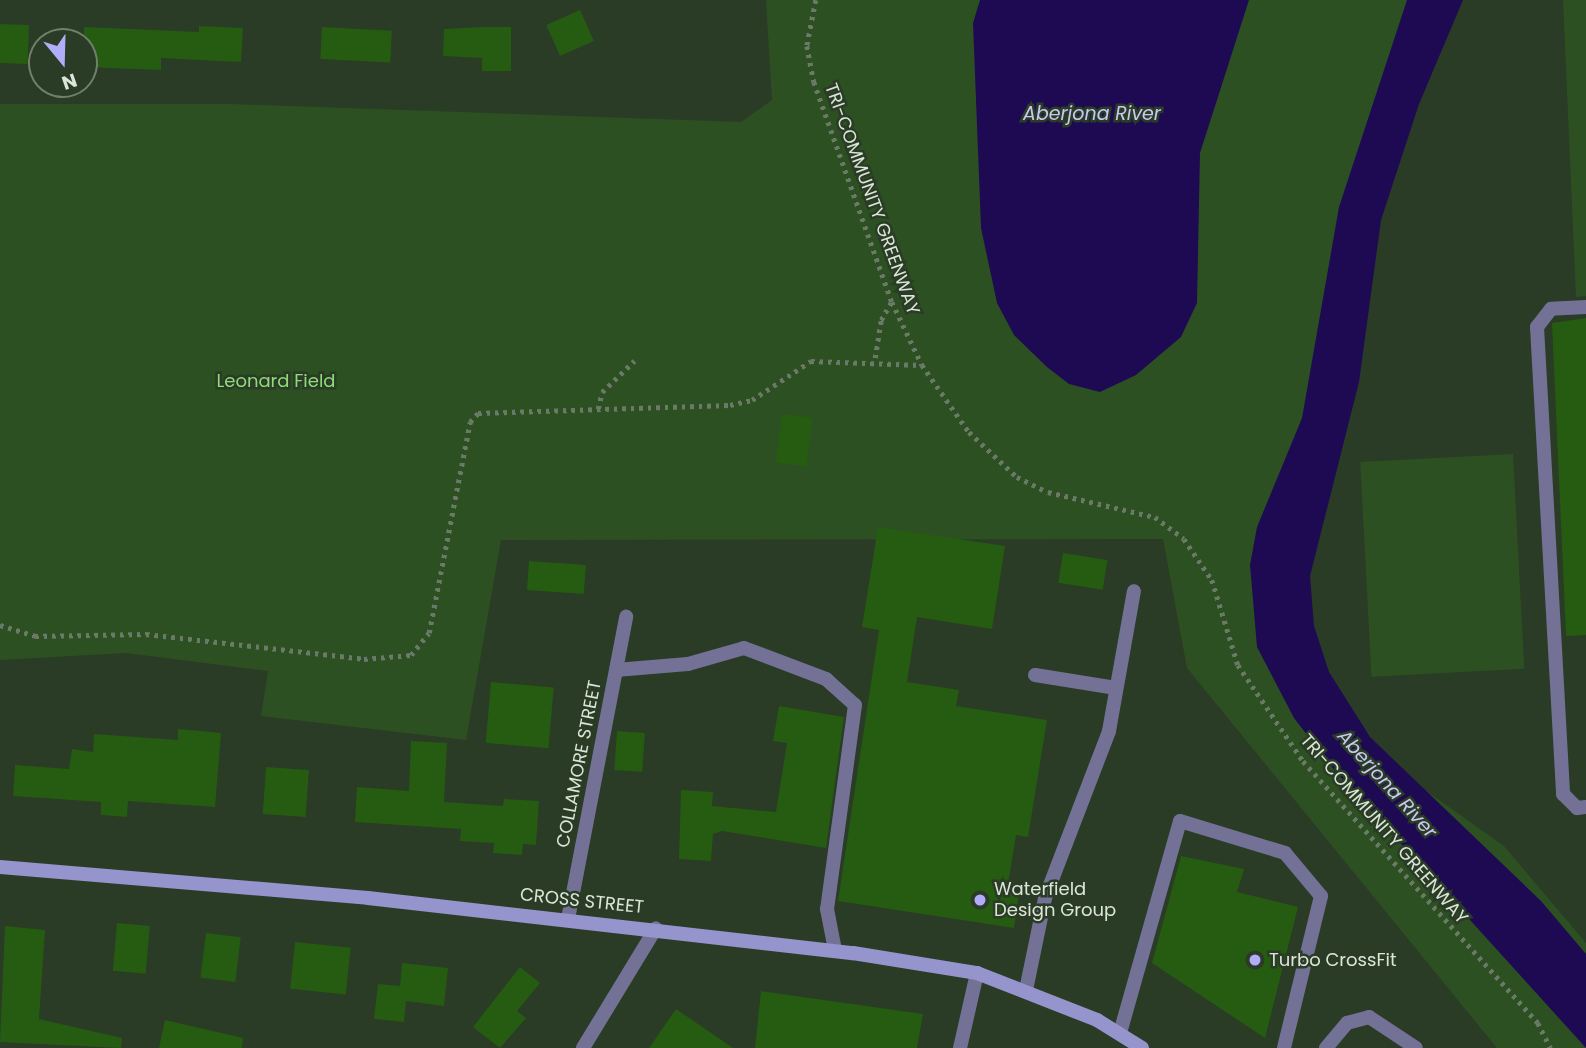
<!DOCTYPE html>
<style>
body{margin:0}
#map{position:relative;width:1586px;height:1048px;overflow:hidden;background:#2a3b26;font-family:Poppins,sans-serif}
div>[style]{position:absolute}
.green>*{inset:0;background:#2d5023;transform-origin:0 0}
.water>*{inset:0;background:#1e0a53}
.building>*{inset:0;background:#255c11;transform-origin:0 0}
.path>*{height:4.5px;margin-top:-2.25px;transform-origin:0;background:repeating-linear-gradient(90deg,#6b7a68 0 3.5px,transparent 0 8.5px)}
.lane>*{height:14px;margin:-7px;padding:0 7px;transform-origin:7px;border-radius:7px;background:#737296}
.street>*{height:14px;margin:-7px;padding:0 7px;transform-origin:7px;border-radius:7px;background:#737296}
.secondary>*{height:14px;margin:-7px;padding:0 7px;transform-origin:7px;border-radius:7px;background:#9594cc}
.dots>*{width:19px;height:19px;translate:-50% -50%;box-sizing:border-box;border:4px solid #2a3b26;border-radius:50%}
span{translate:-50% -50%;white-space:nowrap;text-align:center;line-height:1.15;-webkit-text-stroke:5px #2a3b26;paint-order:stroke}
.street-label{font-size:18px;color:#dbe6d8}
.park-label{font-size:18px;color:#8fdb7a}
.poi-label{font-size:18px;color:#dbe6d8}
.left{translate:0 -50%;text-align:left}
.water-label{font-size:19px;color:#c8c8f3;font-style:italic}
.north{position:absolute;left:28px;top:28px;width:70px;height:70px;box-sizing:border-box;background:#2a3b26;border:2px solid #717f6d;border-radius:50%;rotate:161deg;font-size:19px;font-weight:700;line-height:28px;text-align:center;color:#dbe6d8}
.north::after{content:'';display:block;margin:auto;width:24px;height:32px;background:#b0aefa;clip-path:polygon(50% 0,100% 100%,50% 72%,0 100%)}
</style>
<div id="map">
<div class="green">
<i style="clip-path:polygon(766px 0,1445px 0,1270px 595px,1364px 747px,1504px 846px,1586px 943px,1586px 1048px,1497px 1048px,1187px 668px,1163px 539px,501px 540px,466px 740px,261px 716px,268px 671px,126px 653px,0 660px,0 104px,231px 104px,741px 122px,772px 100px)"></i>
<i style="clip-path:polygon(1563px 0,1586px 0,1586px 296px,1576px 297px)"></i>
<i style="left:1513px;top:454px;width:215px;height:153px;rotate:87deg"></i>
</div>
<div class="water">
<i style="clip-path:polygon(980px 0,1249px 0,1200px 153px,1197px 303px,1181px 337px,1136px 375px,1100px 392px,1069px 384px,1047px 367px,1014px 335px,997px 303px,981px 228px,973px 23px)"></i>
<i style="clip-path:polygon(1407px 0,1463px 0,1419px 104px,1381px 220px,1359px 382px,1310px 576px,1314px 626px,1329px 672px,1370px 737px,1541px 901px,1586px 954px,1586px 1048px,1335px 771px,1294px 718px,1257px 647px,1250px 565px,1257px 527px,1302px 418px,1339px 207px)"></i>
</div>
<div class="building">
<i style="left:580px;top:10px;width:34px;height:37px;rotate:66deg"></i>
<i style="left:0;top:24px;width:29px;height:39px;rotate:2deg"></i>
<i style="clip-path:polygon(199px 26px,243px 28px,241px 62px,161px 58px,161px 70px,84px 67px,84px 27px,199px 32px)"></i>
<i style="left:322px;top:27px;width:70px;height:32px;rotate:3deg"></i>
<i style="clip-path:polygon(482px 27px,511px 27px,511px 71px,482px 71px,482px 58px,443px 56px,444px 29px)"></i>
<i style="clip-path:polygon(1586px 318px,1586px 635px,1566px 636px,1552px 323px)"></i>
<i style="left:782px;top:414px;width:31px;height:49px;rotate:7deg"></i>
<i style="clip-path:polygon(878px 527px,1005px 546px,992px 629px,917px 617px,907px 682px,959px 690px,956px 706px,1047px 720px,1028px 837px,1016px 835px,1007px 890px,1019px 892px,1014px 928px,838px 901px,879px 630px,862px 627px)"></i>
<i style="left:1063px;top:553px;width:45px;height:30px;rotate:9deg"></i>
<i style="left:529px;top:561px;width:57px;height:29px;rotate:4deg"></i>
<i style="left:491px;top:682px;width:63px;height:61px;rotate:5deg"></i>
<i style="clip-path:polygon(779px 706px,844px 717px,826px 848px,722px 831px,713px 834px,711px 861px,679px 859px,681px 790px,713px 792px,712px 806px,776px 812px,787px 743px,773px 741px)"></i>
<i style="clip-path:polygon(178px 729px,221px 733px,215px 807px,128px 801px,127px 817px,101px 815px,101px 802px,13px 796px,15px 765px,69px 769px,72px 749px,93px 752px,94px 734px,178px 740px)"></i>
<i style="left:617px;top:731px;width:28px;height:39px;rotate:4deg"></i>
<i style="clip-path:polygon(411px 741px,447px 743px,444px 802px,503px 806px,504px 799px,539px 801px,536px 845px,523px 844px,522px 855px,493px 853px,494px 843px,460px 841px,461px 829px,355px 822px,357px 787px,409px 791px)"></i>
<i style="left:266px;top:767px;width:43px;height:47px;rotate:4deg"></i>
<i style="clip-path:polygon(1181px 856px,1244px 869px,1237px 892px,1298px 907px,1265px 1038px,1152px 963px)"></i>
<i style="left:117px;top:923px;width:33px;height:48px;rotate:5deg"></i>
<i style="clip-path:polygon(5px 926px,45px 930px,39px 1019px,122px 1038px,121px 1048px,0 1042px)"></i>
<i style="left:206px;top:933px;width:35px;height:45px;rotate:7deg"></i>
<i style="left:295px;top:942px;width:56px;height:47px;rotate:6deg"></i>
<i style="clip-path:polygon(402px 963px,448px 968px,444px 1006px,406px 1001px,404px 1022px,374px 1019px,378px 984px,400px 986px)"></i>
<i style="clip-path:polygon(520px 967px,540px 983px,517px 1011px,526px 1018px,500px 1048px,473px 1027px)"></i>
<i style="clip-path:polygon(761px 991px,923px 1014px,917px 1048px,755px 1048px)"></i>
<i style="clip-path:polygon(676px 1009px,733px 1048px,649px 1048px)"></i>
<i style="clip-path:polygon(165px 1020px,243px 1038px,242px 1048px,159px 1048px)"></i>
</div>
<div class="path">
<i style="left:816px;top:0;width:47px;rotate:101.1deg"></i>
<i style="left:807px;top:46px;width:37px;rotate:79deg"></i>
<i style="left:814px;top:82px;width:233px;rotate:70.5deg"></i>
<i style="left:892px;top:302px;width:70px;rotate:64.5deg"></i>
<i style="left:922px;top:365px;width:82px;rotate:55deg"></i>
<i style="left:969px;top:432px;width:66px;rotate:43.2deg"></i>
<i style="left:1017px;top:477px;width:34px;rotate:26deg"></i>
<i style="left:1048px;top:492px;width:110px;rotate:13.2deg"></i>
<i style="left:1155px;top:517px;width:36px;rotate:37deg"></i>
<i style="left:1184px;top:539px;width:50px;rotate:55.7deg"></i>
<i style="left:1212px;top:580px;width:89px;rotate:73deg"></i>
<i style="left:1238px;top:665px;width:116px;rotate:55.9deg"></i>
<i style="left:1303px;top:761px;width:352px;rotate:48.1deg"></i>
<i style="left:1538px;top:1023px;width:28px;rotate:63deg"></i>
<i style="left:875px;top:358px;width:38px;rotate:-81deg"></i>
<i style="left:881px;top:320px;width:20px;rotate:-60deg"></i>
<i style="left:598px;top:409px;width:17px;rotate:-77deg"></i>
<i style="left:602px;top:392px;width:45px;rotate:-44.1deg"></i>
<i style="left:0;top:625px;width:37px;rotate:17deg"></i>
<i style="left:35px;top:636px;width:111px;rotate:-1deg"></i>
<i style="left:146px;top:634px;width:219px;rotate:6.5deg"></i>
<i style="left:364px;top:659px;width:47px;rotate:-4.9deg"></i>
<i style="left:411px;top:655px;width:28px;rotate:-51deg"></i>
<i style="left:429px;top:633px;width:215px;rotate:-79deg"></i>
<i style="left:470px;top:422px;width:12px;rotate:-48deg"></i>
<i style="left:478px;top:413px;width:252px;rotate:-1.8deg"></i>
<i style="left:730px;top:405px;width:23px;rotate:-13deg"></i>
<i style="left:752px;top:400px;width:71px;rotate:-33.5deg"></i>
<i style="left:811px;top:361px;width:110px;rotate:2.1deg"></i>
</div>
<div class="lane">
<i style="left:1586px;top:307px;width:35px;rotate:177deg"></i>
<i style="left:1551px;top:309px;width:23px;rotate:128deg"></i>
<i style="left:1537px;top:327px;width:468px;rotate:86.8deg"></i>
<i style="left:1563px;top:794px;width:20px;rotate:45deg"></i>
<i style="left:1577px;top:808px;width:9px;rotate:-6deg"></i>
<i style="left:616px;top:670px;width:72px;rotate:-4.8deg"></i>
<i style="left:688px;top:664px;width:58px;rotate:-15.9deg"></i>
<i style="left:744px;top:648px;width:88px;rotate:20.7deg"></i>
<i style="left:826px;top:679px;width:39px;rotate:42deg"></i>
<i style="left:855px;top:705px;width:206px;rotate:97.8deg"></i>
<i style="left:827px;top:909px;width:42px;rotate:79deg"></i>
<i style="left:1035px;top:675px;width:82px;rotate:9.1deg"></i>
<i style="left:1026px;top:990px;width:94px;rotate:-78.3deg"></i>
<i style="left:1045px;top:898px;width:179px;rotate:-69deg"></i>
<i style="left:1109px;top:731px;width:142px;rotate:-79.9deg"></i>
<i style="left:1120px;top:1033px;width:220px;rotate:-74.2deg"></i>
<i style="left:1180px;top:821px;width:110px;rotate:16.9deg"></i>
<i style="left:1285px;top:853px;width:56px;rotate:50.1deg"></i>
<i style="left:1321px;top:896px;width:156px;rotate:103.7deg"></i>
<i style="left:1326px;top:1048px;width:33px;rotate:-50deg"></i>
<i style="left:1347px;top:1023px;width:23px;rotate:-15deg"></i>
<i style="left:1369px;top:1017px;width:56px;rotate:33.4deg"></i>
</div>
<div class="street">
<i style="left:568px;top:919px;width:308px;rotate:-79.1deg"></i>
<i style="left:583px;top:1048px;width:140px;rotate:-58.7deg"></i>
<i style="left:960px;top:1048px;width:77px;rotate:-77.2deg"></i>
</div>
<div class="secondary">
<i style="left:0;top:867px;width:369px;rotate:4.8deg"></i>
<i style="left:368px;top:898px;width:488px;rotate:6.5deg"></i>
<i style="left:853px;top:953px;width:126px;rotate:9.2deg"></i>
<i style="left:977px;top:973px;width:129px;rotate:21.4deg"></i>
<i style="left:1097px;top:1020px;width:53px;rotate:31.9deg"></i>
</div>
<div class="dots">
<i style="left:980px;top:900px;background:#b0aefa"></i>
<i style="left:1255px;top:960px;background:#b0aefa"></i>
</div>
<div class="street-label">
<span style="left:872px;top:199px;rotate:70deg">TRI-COMMUNITY GREENWAY</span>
<span style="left:579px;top:764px;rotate:-79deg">COLLAMORE STREET</span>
<span style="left:1384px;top:829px;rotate:49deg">TRI-COMMUNITY GREENWAY</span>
<span style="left:582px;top:901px;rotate:6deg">CROSS STREET</span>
</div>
<div class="park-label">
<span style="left:276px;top:381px">Leonard Field</span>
</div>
<div class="poi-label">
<span class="left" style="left:994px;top:900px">Waterfield<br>Design Group</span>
<span class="left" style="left:1269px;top:960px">Turbo CrossFit</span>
</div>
<div class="water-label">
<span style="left:1092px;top:114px">Aberjona River</span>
<span style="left:1387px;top:784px;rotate:48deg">Aberjona River</span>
</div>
<div class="north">N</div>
</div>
